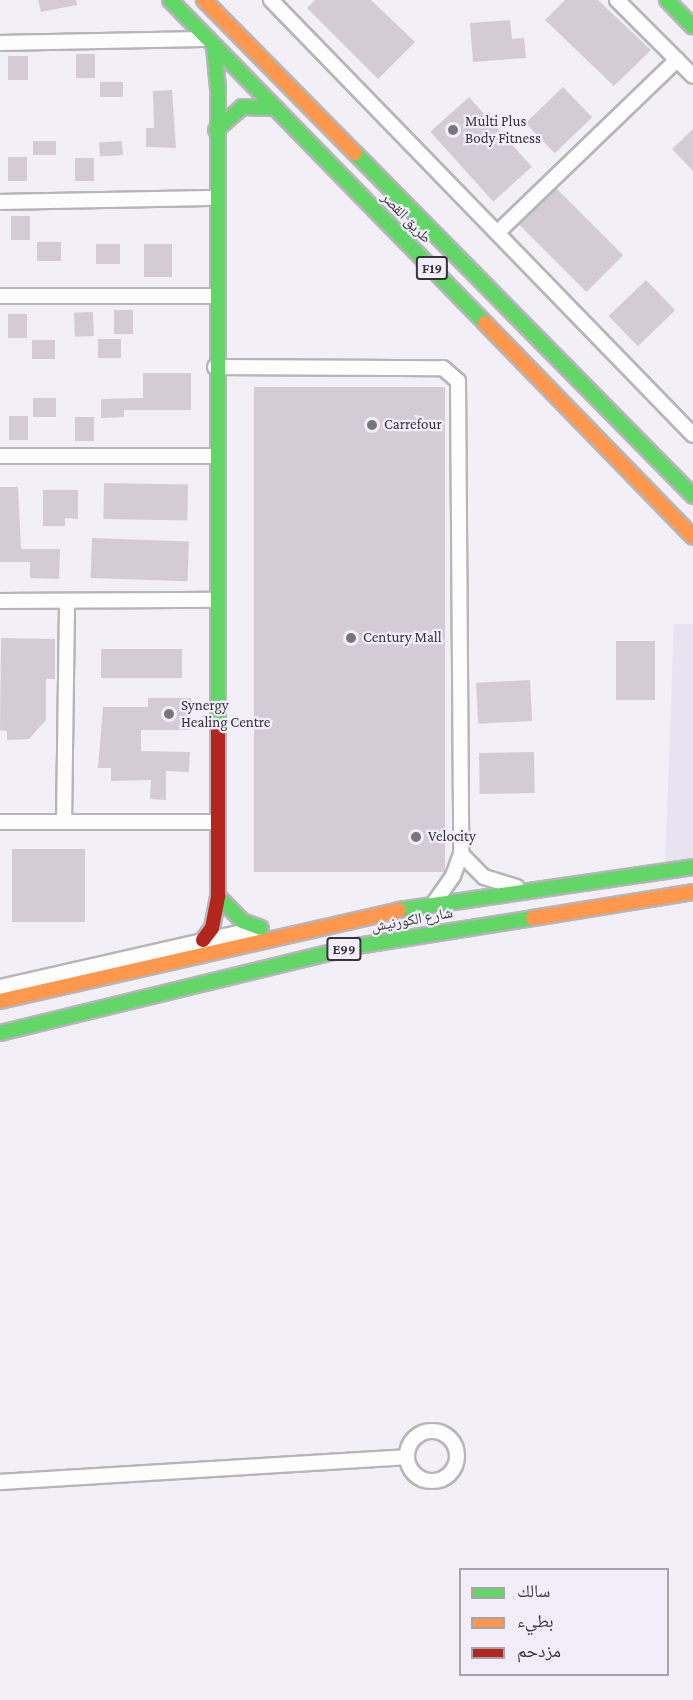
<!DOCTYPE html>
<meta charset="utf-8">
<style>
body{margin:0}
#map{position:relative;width:693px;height:1700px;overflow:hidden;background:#f2f0f6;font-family:"Crimson Pro","Noto Naskh Arabic",serif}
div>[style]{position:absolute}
.built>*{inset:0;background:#e7e3f0}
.building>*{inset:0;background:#d4cbd6;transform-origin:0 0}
.roads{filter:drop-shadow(2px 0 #b6b5b9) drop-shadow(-2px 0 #b6b5b9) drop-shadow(0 2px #b6b5b9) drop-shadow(0 -2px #b6b5b9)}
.street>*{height:14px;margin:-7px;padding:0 7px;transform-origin:7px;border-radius:7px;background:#fdfdfe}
.street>.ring{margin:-7px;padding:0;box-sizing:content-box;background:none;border:14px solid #fdfdfe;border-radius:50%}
.fast>*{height:14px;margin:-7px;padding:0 7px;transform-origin:7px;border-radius:7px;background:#63d668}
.slow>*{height:14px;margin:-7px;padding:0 7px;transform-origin:7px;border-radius:7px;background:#ff974d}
.jam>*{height:14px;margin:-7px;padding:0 7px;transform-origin:7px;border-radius:7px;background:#b3261e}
.dots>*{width:16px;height:16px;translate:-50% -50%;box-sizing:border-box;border:3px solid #f1edf9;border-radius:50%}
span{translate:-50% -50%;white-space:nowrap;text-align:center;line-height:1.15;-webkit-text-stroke:4.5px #f1edf9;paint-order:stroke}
.shield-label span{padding:2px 4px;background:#f1edf9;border:2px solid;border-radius:4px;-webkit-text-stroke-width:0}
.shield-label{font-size:14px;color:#363439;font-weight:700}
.poi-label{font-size:15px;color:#363439}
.left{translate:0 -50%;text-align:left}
.street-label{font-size:15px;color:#363439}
.legend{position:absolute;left:459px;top:1568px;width:210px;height:108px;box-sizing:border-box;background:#f1edf9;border:2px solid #a6a3ac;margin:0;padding:8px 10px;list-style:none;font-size:18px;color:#363439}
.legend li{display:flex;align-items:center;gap:12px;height:30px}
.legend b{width:30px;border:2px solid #a6a3ac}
</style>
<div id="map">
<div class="built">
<i style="clip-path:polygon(674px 624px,693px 624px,693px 861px,665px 865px)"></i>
</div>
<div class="building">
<i style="clip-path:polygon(38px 0,76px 0,77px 5px,41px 12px)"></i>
<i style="clip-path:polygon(315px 0,371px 0,415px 42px,378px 79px,307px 8px)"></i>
<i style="clip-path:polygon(565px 0,598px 0,651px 50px,614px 86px,545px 20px)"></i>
<i style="clip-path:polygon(510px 20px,512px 39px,524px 38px,526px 58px,473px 62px,470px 23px)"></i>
<i style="left:76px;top:54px;width:19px;height:24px"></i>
<i style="left:8px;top:56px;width:20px;height:24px"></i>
<i style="left:100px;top:82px;width:23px;height:15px"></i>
<i style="left:563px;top:87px;width:42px;height:52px;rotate:46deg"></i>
<i style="clip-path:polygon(172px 90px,176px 148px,146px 147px,146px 128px,154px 128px,153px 91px)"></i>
<i style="left:469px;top:97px;width:94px;height:52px;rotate:48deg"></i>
<i style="clip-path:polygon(693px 129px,693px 171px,672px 149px)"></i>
<i style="left:56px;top:141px;width:14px;height:23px;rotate:90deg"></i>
<i style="left:122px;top:141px;width:14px;height:23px;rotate:86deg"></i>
<i style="left:8px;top:157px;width:19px;height:24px"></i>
<i style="left:75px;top:158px;width:19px;height:23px"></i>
<i style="left:556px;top:188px;width:95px;height:52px;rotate:45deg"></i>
<i style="left:11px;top:216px;width:19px;height:24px"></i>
<i style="left:37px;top:242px;width:24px;height:19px"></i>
<i style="left:96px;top:244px;width:24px;height:20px"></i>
<i style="left:172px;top:244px;width:33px;height:28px;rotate:90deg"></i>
<i style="left:646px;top:280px;width:42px;height:52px;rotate:46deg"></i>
<i style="left:114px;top:310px;width:19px;height:24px"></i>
<i style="left:93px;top:312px;width:24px;height:19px;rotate:88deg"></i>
<i style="left:8px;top:314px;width:19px;height:24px"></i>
<i style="left:98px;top:339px;width:23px;height:19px"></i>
<i style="left:32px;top:340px;width:23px;height:19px"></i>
<i style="clip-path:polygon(143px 373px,191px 373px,191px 410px,124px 410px,124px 417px,101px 418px,101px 399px,143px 398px)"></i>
<i style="left:445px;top:387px;width:485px;height:191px;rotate:90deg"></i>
<i style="left:56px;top:398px;width:19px;height:23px;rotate:90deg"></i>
<i style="left:9px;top:416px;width:19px;height:24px"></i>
<i style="left:75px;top:417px;width:19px;height:24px"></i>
<i style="left:104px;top:483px;width:84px;height:36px;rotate:1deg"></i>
<i style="clip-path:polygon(0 487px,18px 487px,21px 549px,60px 549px,59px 579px,30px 578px,30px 562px,0 562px)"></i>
<i style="clip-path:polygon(43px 490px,78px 490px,78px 519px,65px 518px,65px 526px,43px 526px)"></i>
<i style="left:92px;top:538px;width:97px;height:40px;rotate:2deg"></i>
<i style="clip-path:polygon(1px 638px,55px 639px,55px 679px,46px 679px,46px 720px,29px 739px,7px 740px,7px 731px,0 730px)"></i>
<i style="left:616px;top:641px;width:39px;height:59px"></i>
<i style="left:101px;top:649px;width:81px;height:29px"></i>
<i style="left:530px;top:680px;width:41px;height:54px;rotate:87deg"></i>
<i style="clip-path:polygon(148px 698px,191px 698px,190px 730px,141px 730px,141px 751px,190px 752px,189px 772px,166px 771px,166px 800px,150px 799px,151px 780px,111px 781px,111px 768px,98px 768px,103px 707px,148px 707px)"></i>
<i style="left:534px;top:752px;width:41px;height:55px;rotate:89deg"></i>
<i style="left:12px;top:849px;width:73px;height:73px"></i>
</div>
<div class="roads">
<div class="street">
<i style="left:271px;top:0;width:606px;rotate:45.87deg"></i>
<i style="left:617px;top:0;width:107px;rotate:45deg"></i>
<i style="left:0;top:43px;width:208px;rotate:-1.1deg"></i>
<i style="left:0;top:202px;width:215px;rotate:-1.1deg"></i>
<i style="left:497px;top:233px;width:250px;rotate:-43.9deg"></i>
<i style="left:0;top:296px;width:215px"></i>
<i style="left:215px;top:367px;width:228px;rotate:0.3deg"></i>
<i style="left:443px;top:368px;width:20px;rotate:41deg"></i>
<i style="left:458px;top:381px;width:473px;rotate:89.6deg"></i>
<i style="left:461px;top:854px;width:23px;rotate:110deg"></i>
<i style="left:453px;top:876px;width:33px;rotate:125deg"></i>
<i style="left:0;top:456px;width:216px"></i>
<i style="left:0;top:601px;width:217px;rotate:-0.3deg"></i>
<i style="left:0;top:822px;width:218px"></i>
<i style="left:64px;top:822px;width:221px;rotate:-89.2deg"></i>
<i style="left:461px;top:854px;width:33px;rotate:45deg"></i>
<i style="left:484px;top:877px;width:34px;rotate:17deg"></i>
<i style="left:0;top:987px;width:266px;rotate:-12.8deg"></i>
<i class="ring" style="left:407px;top:1431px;width:36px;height:36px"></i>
<i style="left:0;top:1482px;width:407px;rotate:-3.5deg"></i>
</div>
<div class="fast">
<i style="left:170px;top:0;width:451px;rotate:45.7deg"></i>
<i style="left:667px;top:0;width:37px;rotate:46deg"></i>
<i style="left:214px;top:46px;width:42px;rotate:84.6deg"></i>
<i style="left:218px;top:88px;width:641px;rotate:90deg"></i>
<i style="left:216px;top:130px;width:35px;rotate:-41deg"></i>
<i style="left:242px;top:107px;width:34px;rotate:2deg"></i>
<i style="left:355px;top:153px;width:482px;rotate:45.4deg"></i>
<i style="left:218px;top:896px;width:35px;rotate:46deg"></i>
<i style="left:242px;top:921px;width:20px;rotate:20deg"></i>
<i style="left:399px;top:910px;width:297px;rotate:-8.3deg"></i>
<i style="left:0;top:1033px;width:367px;rotate:-13.7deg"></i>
<i style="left:357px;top:946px;width:178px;rotate:-9deg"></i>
</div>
<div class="slow">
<i style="left:204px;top:0;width:215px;rotate:45.4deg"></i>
<i style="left:485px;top:323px;width:298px;rotate:45.8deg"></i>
<i style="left:533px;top:918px;width:162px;rotate:-9.2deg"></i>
<i style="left:0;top:1001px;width:409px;rotate:-12.8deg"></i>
</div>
<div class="jam">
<i style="left:203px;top:940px;width:15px;rotate:-53deg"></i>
<i style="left:212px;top:928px;width:33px;rotate:-79deg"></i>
<i style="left:218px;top:896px;width:167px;rotate:-90deg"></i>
</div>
</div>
<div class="dots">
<i style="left:453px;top:130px;background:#78767b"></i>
<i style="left:372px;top:425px;background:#78767b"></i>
<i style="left:351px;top:638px;background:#78767b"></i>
<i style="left:169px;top:714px;background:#78767b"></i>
<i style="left:416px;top:837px;background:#78767b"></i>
</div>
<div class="shield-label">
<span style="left:432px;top:268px">F19</span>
<span style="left:344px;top:949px">E99</span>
</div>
<div class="poi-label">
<span class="left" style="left:465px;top:130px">Multi Plus<br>Body Fitness</span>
<span class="left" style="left:384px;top:425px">Carrefour</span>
<span class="left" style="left:363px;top:638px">Century Mall</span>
<span class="left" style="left:181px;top:714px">Synergy<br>Healing Centre</span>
<span class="left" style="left:428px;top:837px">Velocity</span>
</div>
<div class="street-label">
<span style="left:406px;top:218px;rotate:46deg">طريق القصر</span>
<span style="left:412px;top:920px;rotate:-10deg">شارع الكورنيش</span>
</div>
<ul class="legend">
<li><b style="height:8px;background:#63d668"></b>سالك</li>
<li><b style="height:8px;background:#ff974d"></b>بطيء</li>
<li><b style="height:8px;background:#b3261e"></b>مزدحم</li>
</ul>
</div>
